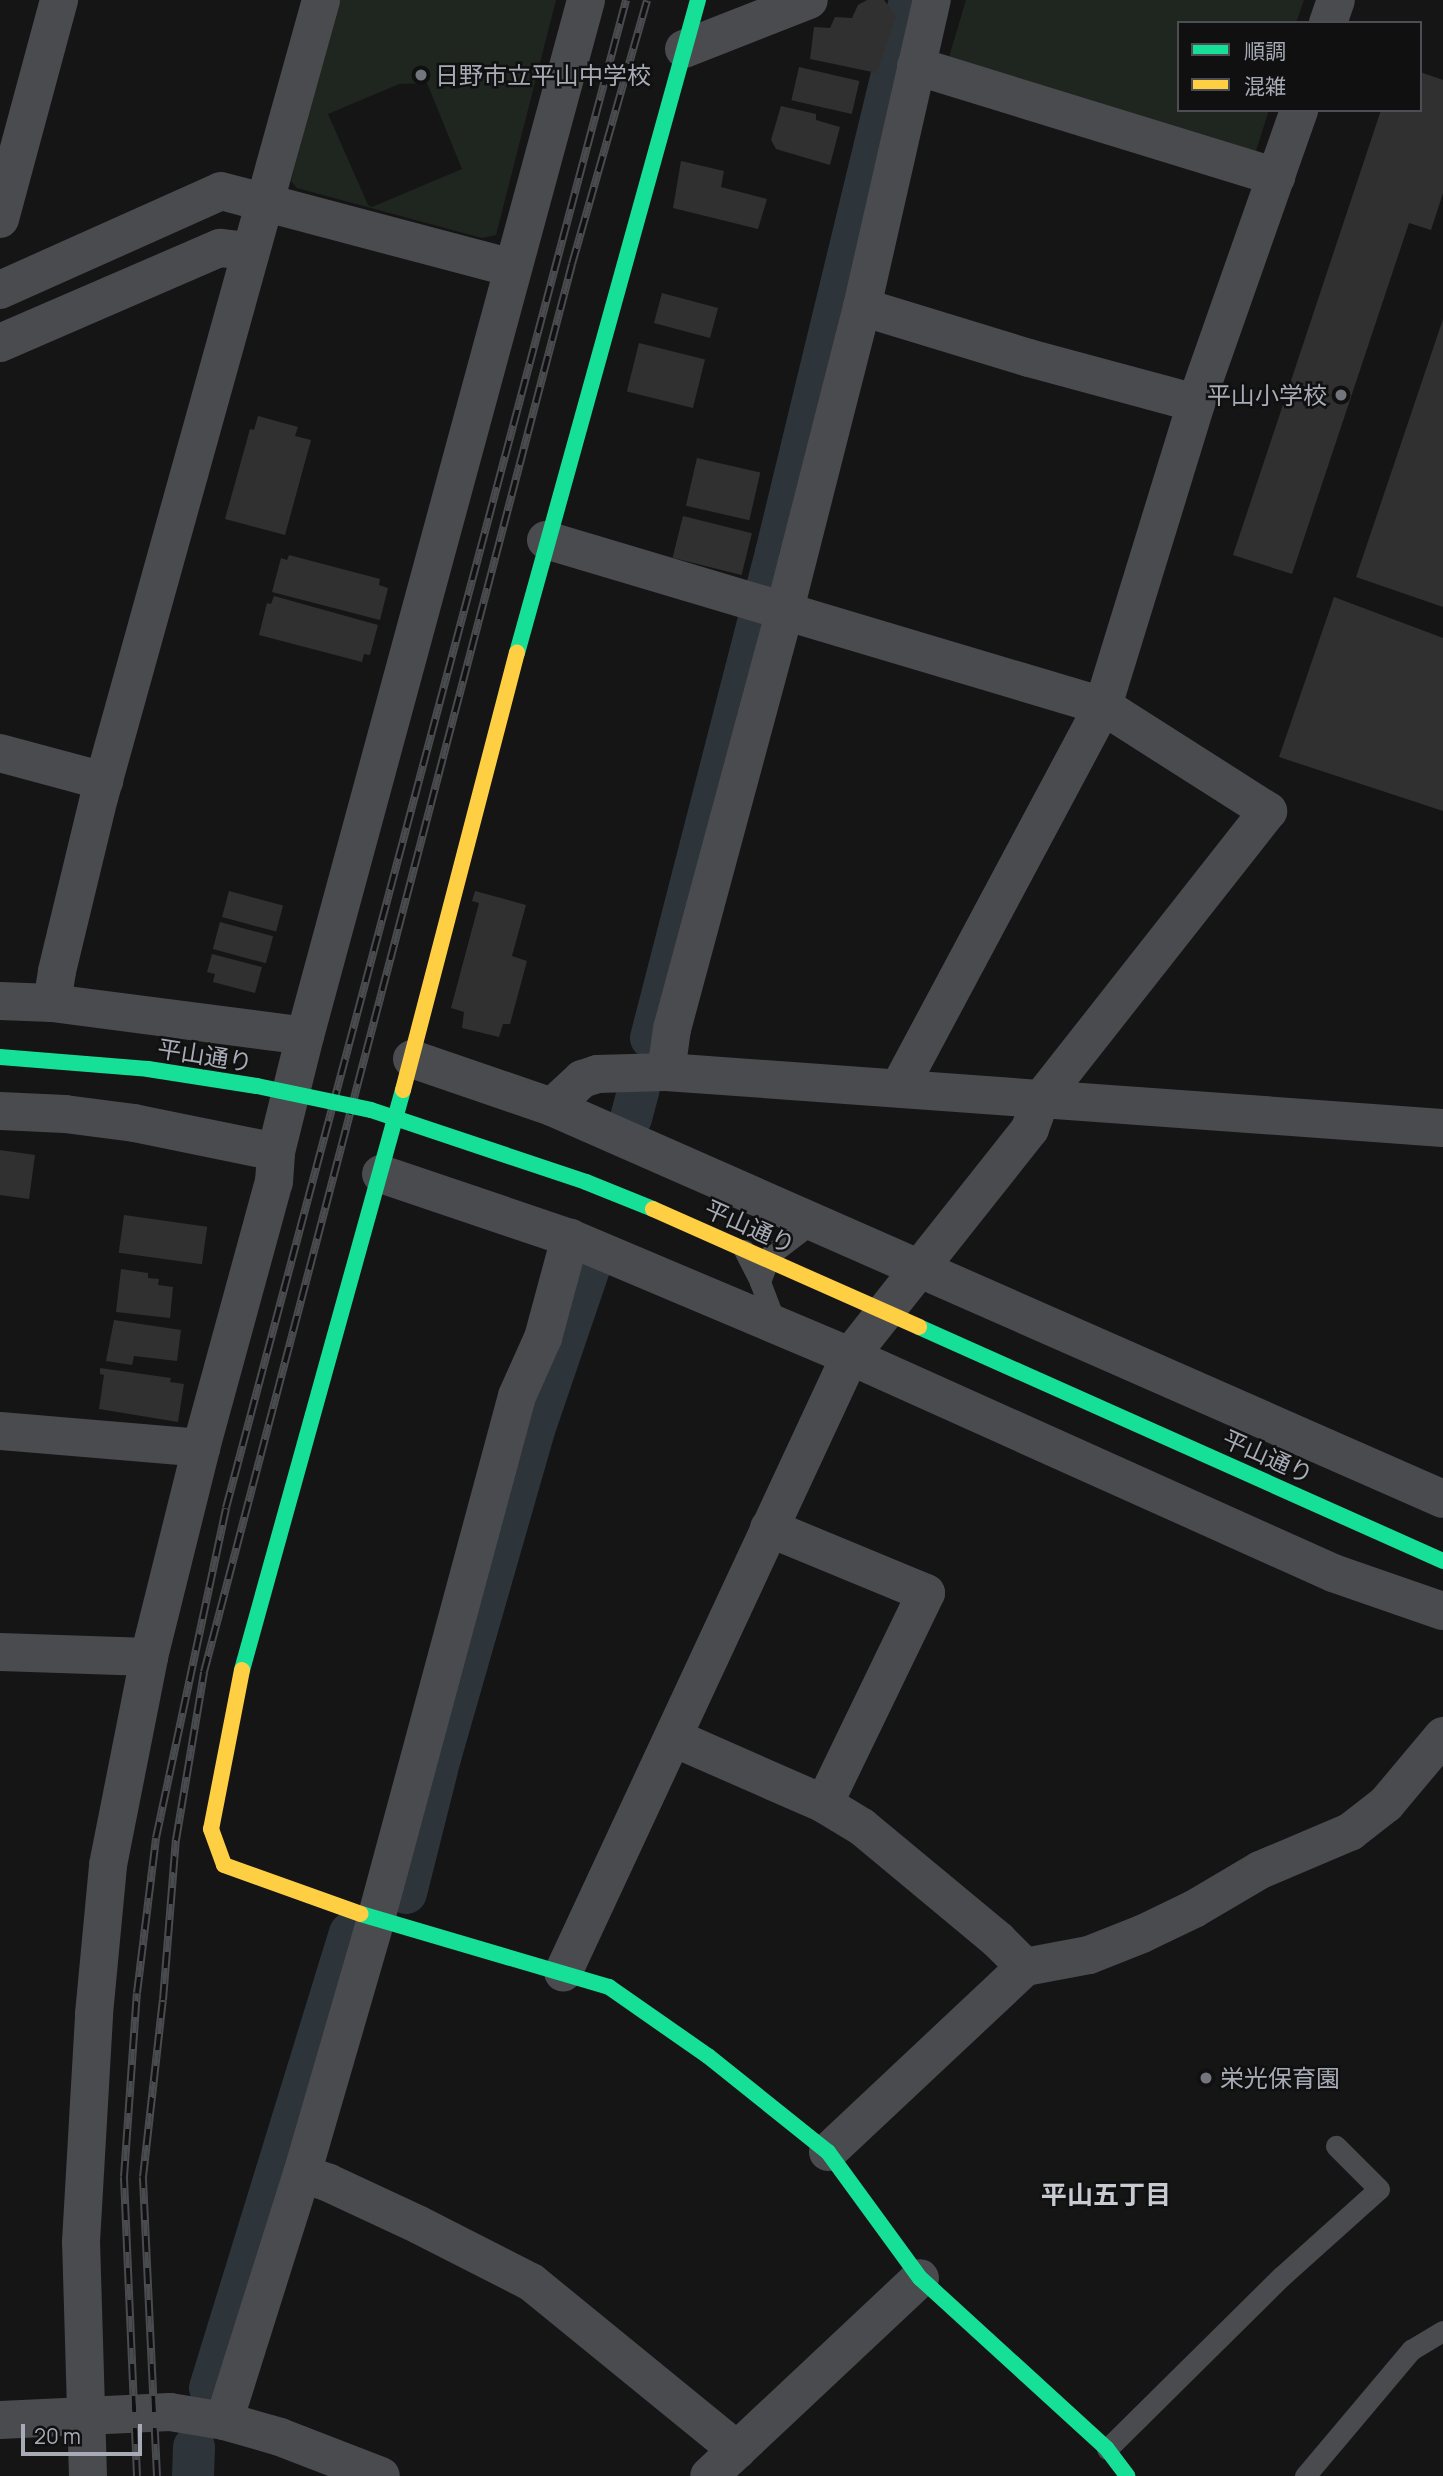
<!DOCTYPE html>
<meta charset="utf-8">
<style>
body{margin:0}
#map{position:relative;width:1443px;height:2476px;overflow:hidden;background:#151516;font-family:Manrope,"Noto Sans JP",sans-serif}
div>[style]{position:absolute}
.green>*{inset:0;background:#1f2620}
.canal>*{height:42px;margin:-21px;padding:0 21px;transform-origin:21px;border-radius:21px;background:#2d343a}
.building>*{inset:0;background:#303031;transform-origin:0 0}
.lane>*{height:21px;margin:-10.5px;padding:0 10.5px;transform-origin:10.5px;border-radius:10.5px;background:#4a4b4e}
.street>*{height:38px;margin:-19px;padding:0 19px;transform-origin:19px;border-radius:19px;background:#4a4b4e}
.fast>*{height:16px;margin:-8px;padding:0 8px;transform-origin:8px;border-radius:8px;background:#16e098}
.slow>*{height:16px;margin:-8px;padding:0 8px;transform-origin:8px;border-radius:8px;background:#ffcf43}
.rail>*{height:8px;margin-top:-4px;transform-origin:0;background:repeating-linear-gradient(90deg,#101011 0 16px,#4a4b4e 0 32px);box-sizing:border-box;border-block:2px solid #4a4b4e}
.fast-bridge>*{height:16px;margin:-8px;padding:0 8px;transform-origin:8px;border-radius:8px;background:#16e098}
.slow-bridge>*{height:16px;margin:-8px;padding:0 8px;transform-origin:8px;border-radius:8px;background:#ffcf43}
.dots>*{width:19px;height:19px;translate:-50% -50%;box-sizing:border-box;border:4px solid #101011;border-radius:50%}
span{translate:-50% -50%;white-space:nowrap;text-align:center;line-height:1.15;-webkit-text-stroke:5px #101011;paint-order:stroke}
.poi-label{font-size:24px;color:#a7abb6}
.left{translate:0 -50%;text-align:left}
.right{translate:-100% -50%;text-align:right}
.street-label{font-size:24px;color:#a7abb6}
.neighbourhood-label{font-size:26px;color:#c8cad2;font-weight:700}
.legend{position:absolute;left:1177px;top:21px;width:245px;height:91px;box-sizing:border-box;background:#101011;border:2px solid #4c4e53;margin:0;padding:9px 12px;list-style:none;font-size:21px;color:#a7abb6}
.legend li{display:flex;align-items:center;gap:14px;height:35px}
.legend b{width:35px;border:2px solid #4c4e53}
.scale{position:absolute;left:21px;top:2424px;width:121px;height:32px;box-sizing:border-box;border:4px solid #a7abb6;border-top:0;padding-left:9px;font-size:21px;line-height:24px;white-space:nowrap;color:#a7abb6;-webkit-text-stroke:5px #101011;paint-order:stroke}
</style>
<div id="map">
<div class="green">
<i style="clip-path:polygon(evenodd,338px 0,556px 0,496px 235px,482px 238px,297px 188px,291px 181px,338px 0,427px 83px,462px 169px,372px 207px,368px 205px,328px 114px,399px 84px,427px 83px)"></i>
<i style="clip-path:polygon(966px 0,1304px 0,1296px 23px,1179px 23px,1179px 110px,1269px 110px,1255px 154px,949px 57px)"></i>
</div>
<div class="canal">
<i style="left:651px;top:1038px;width:501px;rotate:-75.55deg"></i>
<i style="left:776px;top:553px;width:569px;rotate:-76.38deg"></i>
<i style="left:631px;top:1118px;width:30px;rotate:-75deg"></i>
<i style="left:406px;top:1893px;width:139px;rotate:-75.9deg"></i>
<i style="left:440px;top:1758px;width:341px;rotate:-74deg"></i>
<i style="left:534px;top:1430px;width:171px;rotate:-71.2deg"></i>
<i style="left:210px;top:2388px;width:476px;rotate:-72.9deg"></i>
<i style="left:193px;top:2476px;width:29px;rotate:-88deg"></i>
</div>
<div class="building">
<i style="clip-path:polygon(867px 0,884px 0,896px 16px,877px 73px,810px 59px,814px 27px,830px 28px,835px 17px,852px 18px,858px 5px)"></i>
<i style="left:799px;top:67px;width:62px;height:34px;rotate:13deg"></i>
<i style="clip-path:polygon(1420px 72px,1443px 80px,1443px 193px,1431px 230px,1409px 223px,1292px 574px,1233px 555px,1381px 110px,1420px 110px)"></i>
<i style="clip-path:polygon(781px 106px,816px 114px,816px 120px,840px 127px,830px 165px,776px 149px,771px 140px)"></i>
<i style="clip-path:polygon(681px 161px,724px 171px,721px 187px,767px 199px,758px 229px,673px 208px)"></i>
<i style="left:662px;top:293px;width:58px;height:31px;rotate:15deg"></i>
<i style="clip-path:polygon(1443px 319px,1443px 607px,1356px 577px)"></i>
<i style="left:639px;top:343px;width:68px;height:50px;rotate:14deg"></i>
<i style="clip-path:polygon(258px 416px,298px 427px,295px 436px,311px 440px,285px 535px,225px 519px,250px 429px,254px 430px)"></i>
<i style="left:697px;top:458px;width:65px;height:49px;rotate:13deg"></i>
<i style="left:683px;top:516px;width:71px;height:43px;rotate:14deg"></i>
<i style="clip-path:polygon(289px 555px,380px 579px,379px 585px,388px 588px,380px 620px,272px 592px,281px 558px,287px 560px)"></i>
<i style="clip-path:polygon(274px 596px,378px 625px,370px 655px,364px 654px,362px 662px,259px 635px,267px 603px,271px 604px)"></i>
<i style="clip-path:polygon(1334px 597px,1443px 638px,1443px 811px,1279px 757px)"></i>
<i style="left:229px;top:891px;width:56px;height:27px;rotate:15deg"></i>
<i style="clip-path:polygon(475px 891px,526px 905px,512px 956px,527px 961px,510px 1024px,503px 1024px,499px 1037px,462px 1028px,464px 1012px,451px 1008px,479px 903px,472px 901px)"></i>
<i style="left:220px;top:922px;width:55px;height:28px;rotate:15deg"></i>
<i style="clip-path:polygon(212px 954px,262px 967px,255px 993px,213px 982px,215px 974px,207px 972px)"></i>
<i style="clip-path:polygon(0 1150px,35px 1155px,29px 1199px,0 1195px)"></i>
<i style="left:124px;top:1215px;width:84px;height:38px;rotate:8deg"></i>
<i style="clip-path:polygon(121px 1269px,148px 1273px,148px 1278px,159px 1279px,158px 1285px,173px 1287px,170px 1318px,116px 1312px)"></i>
<i style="clip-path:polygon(114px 1320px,181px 1330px,177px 1361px,134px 1356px,132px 1365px,106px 1361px)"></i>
<i style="clip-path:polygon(100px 1368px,171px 1378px,170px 1382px,184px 1384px,178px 1422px,99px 1409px,104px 1375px,100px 1374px)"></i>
</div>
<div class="lane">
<i style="left:744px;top:1250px;width:36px;rotate:63deg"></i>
<i style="left:776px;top:1324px;width:45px;rotate:-110.9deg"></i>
<i style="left:760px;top:1282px;width:12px;rotate:-70deg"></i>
<i style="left:764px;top:1271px;width:17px;rotate:-69deg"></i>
<i style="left:770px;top:1255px;width:54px;rotate:-37.5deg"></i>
<i style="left:1107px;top:2449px;width:246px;rotate:-44.7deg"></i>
<i style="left:1282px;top:2276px;width:130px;rotate:-41.9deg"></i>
<i style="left:1379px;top:2189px;width:61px;rotate:-135deg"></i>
<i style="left:1305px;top:2476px;width:165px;rotate:-49.9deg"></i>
<i style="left:1411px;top:2350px;width:37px;rotate:-31deg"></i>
</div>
<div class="street">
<i style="left:1328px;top:23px;width:24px;rotate:-71deg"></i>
<i style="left:684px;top:49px;width:134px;rotate:-21.4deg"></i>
<i style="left:916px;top:66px;width:377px;rotate:17.1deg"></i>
<i style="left:0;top:219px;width:227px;rotate:-74.9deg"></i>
<i style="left:0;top:290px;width:242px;rotate:-24.1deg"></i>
<i style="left:221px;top:191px;width:301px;rotate:14.8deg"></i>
<i style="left:862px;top:307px;width:175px;rotate:17deg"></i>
<i style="left:1029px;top:358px;width:173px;rotate:15.1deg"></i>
<i style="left:0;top:343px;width:240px;rotate:-23.4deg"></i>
<i style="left:220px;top:248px;width:30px;rotate:6deg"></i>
<i style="left:546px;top:540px;width:581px;rotate:16.6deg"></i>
<i style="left:1103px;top:706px;width:196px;rotate:32.5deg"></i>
<i style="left:1268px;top:811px;width:369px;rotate:128.2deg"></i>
<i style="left:1040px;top:1101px;width:30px;rotate:110deg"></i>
<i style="left:1030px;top:1129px;width:290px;rotate:128.4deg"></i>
<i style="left:850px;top:1356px;width:680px;rotate:114.95deg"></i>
<i style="left:0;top:753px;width:108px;rotate:15.1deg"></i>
<i style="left:0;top:1001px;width:52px;rotate:2.2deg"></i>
<i style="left:52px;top:1003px;width:255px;rotate:7.4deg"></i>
<i style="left:52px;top:1003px;width:32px;rotate:-81deg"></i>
<i style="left:57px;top:971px;width:178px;rotate:-76.4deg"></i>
<i style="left:99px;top:798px;width:828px;rotate:-74.45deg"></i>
<i style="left:412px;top:1059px;width:148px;rotate:18.9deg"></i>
<i style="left:552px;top:1107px;width:973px;rotate:23.75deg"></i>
<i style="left:666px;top:1072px;width:43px;rotate:-82.1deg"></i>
<i style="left:672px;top:1029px;width:431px;rotate:-74.9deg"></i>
<i style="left:784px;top:613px;width:316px;rotate:-75.7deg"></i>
<i style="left:862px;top:307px;width:315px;rotate:-77.2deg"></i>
<i style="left:899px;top:1088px;width:433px;rotate:-61.9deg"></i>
<i style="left:1103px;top:706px;width:317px;rotate:-72.9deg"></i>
<i style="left:1196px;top:403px;width:311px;rotate:-70.6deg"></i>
<i style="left:552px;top:1107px;width:41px;rotate:-43deg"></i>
<i style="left:582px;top:1079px;width:16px;rotate:-18deg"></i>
<i style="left:597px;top:1074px;width:69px;rotate:-1.7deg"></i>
<i style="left:666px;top:1072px;width:779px;rotate:4.12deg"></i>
<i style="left:0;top:1111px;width:65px;rotate:2.6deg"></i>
<i style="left:65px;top:1114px;width:70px;rotate:7.4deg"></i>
<i style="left:134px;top:1123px;width:145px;rotate:11.5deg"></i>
<i style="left:381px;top:1174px;width:200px;rotate:18.7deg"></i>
<i style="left:570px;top:1238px;width:304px;rotate:22.9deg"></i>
<i style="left:850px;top:1356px;width:530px;rotate:24.19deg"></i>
<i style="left:1333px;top:1573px;width:116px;rotate:19.1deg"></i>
<i style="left:0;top:1431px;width:202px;rotate:4.8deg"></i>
<i style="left:769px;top:1528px;width:170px;rotate:22.5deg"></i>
<i style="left:926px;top:1593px;width:234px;rotate:115.8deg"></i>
<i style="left:0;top:1652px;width:149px;rotate:1.9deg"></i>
<i style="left:674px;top:1738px;width:164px;rotate:23.7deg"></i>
<i style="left:824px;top:1804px;width:44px;rotate:31.2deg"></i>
<i style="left:862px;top:1827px;width:177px;rotate:39.7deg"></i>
<i style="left:998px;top:1940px;width:38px;rotate:45deg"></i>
<i style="left:828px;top:2152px;width:270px;rotate:-43.2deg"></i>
<i style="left:1025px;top:1967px;width:65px;rotate:-10.6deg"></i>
<i style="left:1089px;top:1955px;width:57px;rotate:-21.6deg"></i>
<i style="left:1142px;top:1934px;width:58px;rotate:-25.7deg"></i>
<i style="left:1194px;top:1909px;width:77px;rotate:-30.6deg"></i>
<i style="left:1260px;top:1870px;width:98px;rotate:-22.9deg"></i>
<i style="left:1350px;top:1832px;width:46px;rotate:-37.9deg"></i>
<i style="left:1386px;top:1804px;width:89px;rotate:-50deg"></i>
<i style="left:302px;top:2174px;width:28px;rotate:18deg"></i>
<i style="left:329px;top:2183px;width:99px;rotate:25deg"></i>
<i style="left:419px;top:2225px;width:126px;rotate:27deg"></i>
<i style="left:531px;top:2282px;width:266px;rotate:39.2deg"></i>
<i style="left:737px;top:2450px;width:38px;rotate:137deg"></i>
<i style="left:0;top:2420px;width:170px;rotate:-2.7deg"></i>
<i style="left:170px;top:2412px;width:55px;rotate:9.5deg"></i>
<i style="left:224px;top:2421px;width:58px;rotate:15.9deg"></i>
<i style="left:280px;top:2437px;width:108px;rotate:21.1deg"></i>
<i style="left:224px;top:2421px;width:259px;rotate:-72.5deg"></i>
<i style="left:302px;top:2174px;width:266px;rotate:-73.8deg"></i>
<i style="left:376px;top:1919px;width:542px;rotate:-74.91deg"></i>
<i style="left:517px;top:1396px;width:64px;rotate:-65.9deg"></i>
<i style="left:543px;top:1338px;width:104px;rotate:-74.9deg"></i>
<i style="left:737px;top:2450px;width:251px;rotate:-43.2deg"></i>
<i style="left:88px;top:2476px;width:234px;rotate:-91.7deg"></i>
<i style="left:81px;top:2242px;width:228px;rotate:-86.7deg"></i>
<i style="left:94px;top:2014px;width:150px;rotate:-84.6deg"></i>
<i style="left:108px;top:1865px;width:212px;rotate:-78.8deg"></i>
<i style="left:149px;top:1657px;width:215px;rotate:-76deg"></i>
<i style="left:201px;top:1448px;width:276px;rotate:-74.7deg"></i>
<i style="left:274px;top:1182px;width:30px;rotate:-86deg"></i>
<i style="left:276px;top:1152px;width:120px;rotate:-76deg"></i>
<i style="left:305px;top:1036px;width:1073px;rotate:-74.82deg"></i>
</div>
<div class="fast">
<i style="left:517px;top:653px;width:678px;rotate:-74.51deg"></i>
<i style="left:919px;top:1327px;width:574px;rotate:24.06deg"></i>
<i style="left:242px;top:1670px;width:602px;rotate:-74.49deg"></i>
<i style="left:361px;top:1914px;width:259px;rotate:16.4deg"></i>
<i style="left:609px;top:1987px;width:121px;rotate:34.9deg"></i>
<i style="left:708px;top:2056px;width:154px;rotate:38.7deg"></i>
<i style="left:828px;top:2152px;width:156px;rotate:53.9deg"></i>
<i style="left:920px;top:2278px;width:253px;rotate:42.4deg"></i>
<i style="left:1107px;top:2449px;width:34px;rotate:53deg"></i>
</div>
<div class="slow">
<i style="left:403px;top:1090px;width:452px;rotate:-75.4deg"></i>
<i style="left:242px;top:1670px;width:162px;rotate:101deg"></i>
<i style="left:211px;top:1829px;width:38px;rotate:70deg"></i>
<i style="left:224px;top:1865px;width:145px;rotate:19.7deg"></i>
</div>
<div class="rail">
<i style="left:137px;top:2476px;width:299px;rotate:-92.5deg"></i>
<i style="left:124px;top:2177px;width:184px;rotate:-86deg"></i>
<i style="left:137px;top:1993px;width:156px;rotate:-83deg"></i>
<i style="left:156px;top:1838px;width:337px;rotate:-78deg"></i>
<i style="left:226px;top:1508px;width:1560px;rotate:-75.14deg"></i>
<i style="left:157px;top:2476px;width:299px;rotate:-92.7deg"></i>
<i style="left:143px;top:2177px;width:178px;rotate:-83.6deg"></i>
<i style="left:163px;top:2000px;width:161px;rotate:-85.4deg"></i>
<i style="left:176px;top:1840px;width:170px;rotate:-80.5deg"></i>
<i style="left:204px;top:1672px;width:1455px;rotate:-75.35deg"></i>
<i style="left:572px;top:264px;width:274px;rotate:-74.1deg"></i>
</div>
<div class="fast-bridge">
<i style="left:0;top:1057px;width:148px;rotate:4.6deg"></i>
<i style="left:148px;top:1069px;width:110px;rotate:8.9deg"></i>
<i style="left:257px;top:1086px;width:116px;rotate:11.9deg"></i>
<i style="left:371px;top:1110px;width:227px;rotate:18.5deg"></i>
<i style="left:586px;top:1182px;width:72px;rotate:21.9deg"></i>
</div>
<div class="slow-bridge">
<i style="left:653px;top:1209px;width:291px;rotate:23.9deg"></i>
</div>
<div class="dots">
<i style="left:421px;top:75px;background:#74767e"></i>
<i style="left:1341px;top:395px;background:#74767e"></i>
<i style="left:1206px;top:2078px;background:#74767e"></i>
</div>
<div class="poi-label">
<span class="left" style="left:435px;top:75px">日野市立平山中学校</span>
<span class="right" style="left:1327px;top:395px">平山小学校</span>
<span class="left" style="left:1220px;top:2078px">栄光保育園</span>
</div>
<div class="street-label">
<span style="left:205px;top:1055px;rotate:9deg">平山通り</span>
<span style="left:750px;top:1226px;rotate:24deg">平山通り</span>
<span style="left:1268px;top:1456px;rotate:24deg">平山通り</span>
</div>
<div class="neighbourhood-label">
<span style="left:1106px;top:2195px">平山五丁目</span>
</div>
<ul class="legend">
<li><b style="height:9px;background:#16e098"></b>順調</li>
<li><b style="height:9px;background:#ffcf43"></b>混雑</li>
</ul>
<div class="scale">20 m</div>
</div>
